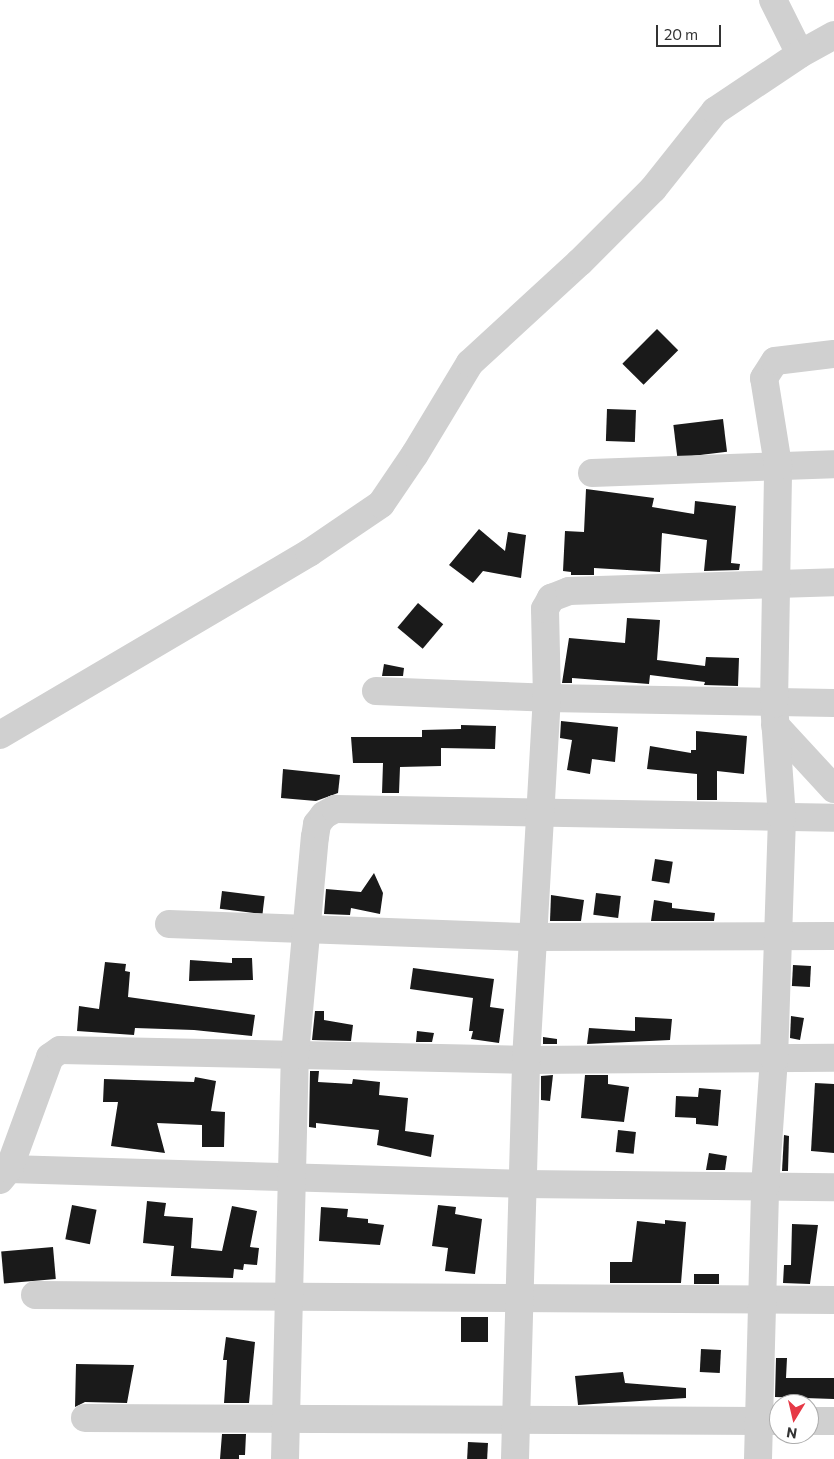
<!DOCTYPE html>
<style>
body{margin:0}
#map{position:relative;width:834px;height:1459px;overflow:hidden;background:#fff;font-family:Commissioner,sans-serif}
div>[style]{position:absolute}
.building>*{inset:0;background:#1a1a1a;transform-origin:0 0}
.minor>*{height:28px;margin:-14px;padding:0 14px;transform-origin:14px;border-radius:14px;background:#d0d0d0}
span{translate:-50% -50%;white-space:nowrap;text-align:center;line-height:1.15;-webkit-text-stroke:5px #fff;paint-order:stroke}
.north{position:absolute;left:769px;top:1394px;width:50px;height:50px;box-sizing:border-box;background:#fff;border:1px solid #adadad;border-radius:50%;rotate:189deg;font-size:14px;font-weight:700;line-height:20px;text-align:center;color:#333}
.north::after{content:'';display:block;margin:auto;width:18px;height:22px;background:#e63946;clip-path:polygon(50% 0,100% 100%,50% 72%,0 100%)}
.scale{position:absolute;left:656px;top:25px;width:65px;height:22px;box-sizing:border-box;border:2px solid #333;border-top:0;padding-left:6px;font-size:15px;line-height:18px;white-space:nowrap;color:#333;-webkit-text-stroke:4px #fff;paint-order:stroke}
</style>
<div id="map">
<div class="building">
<i style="left:657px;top:329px;width:30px;height:49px;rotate:45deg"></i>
<i style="left:607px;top:409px;width:29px;height:32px;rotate:2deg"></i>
<i style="left:723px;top:419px;width:33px;height:50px;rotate:83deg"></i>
<i style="clip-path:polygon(586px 489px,654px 498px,652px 507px,694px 514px,695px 501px,736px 506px,731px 563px,740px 564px,739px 570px,704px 571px,707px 540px,662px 533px,660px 572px,594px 568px,594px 575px,571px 575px,571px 572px,563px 571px,565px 531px,584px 532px)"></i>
<i style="clip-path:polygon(479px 529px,505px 551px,508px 532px,526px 535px,521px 578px,483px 571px,473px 583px,449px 565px)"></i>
<i style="left:418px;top:603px;width:33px;height:32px;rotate:40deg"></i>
<i style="clip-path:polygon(627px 618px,660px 620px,657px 660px,705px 666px,706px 657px,739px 658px,738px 686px,704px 685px,705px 682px,650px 675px,649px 684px,572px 678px,572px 683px,562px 683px,569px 638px,625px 643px)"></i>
<i style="clip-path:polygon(384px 664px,404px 668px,403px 676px,382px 676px)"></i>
<i style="clip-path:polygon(561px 721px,618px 727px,615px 762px,592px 759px,590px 774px,567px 770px,572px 740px,560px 738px)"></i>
<i style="clip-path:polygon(461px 725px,496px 726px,495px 749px,441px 748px,441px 766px,400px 767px,399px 793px,382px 793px,383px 763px,353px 763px,351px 737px,422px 737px,422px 730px,461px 729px)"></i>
<i style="clip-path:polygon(696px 731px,747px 736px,744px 774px,717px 771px,717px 800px,697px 800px,697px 774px,647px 769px,650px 746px,691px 753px,691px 750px,696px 750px)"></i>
<i style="clip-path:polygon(283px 769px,340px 775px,338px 793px,316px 801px,281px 798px)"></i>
<i style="left:655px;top:859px;width:18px;height:22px;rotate:9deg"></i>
<i style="clip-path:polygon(374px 873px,383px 893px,380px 914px,351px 908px,350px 915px,324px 914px,326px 889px,361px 892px)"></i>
<i style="left:222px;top:891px;width:43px;height:18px;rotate:7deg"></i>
<i style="left:596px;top:893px;width:25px;height:22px;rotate:7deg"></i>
<i style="clip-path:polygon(551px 895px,584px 900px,581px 921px,550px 921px)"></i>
<i style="clip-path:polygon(654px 900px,672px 903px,672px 908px,715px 913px,714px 921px,651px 921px)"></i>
<i style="clip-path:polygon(232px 958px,252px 958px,253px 980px,189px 981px,190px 960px,232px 963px)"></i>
<i style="clip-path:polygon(105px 962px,126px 964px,125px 971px,130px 972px,128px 997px,255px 1015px,252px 1036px,194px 1030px,135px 1028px,134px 1035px,77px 1031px,79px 1006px,99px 1009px)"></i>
<i style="left:793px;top:965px;width:18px;height:21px;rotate:3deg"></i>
<i style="clip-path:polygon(413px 968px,494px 979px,490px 1007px,504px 1009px,499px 1043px,471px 1039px,473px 1031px,469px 1031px,473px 998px,410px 989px)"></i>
<i style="clip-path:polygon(315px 1011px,324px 1011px,324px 1020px,353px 1025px,351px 1041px,312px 1040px)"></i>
<i style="clip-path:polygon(791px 1016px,804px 1018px,800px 1040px,790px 1038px)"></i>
<i style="clip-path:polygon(635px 1017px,672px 1019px,670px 1040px,587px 1044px,589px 1028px,635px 1031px)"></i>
<i style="clip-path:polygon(417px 1031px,434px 1033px,432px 1042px,416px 1042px)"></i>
<i style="clip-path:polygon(543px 1037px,557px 1039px,557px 1044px,543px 1044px)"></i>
<i style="clip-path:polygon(310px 1071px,319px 1071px,318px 1082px,352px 1084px,353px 1079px,380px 1082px,379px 1095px,408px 1098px,405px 1131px,434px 1135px,431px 1157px,377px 1145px,379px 1130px,316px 1123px,316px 1128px,309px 1127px)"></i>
<i style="clip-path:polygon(553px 1075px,550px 1101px,541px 1100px,541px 1076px)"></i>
<i style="clip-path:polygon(585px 1075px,608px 1075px,608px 1084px,629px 1087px,624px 1122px,581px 1118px)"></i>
<i style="clip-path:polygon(195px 1077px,216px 1081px,211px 1111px,225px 1112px,224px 1147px,202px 1147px,202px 1125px,157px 1123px,165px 1153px,111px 1146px,118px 1102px,103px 1102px,104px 1079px,194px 1082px)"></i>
<i style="clip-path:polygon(815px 1083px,834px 1084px,834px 1153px,811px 1151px)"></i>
<i style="clip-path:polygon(699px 1088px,721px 1090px,718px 1126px,696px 1124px,696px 1118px,675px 1117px,676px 1096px,698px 1097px)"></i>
<i style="left:618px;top:1130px;width:18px;height:22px;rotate:6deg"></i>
<i style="clip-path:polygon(784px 1135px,789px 1136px,788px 1171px,782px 1171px)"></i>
<i style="clip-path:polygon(709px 1153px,727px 1156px,725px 1170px,706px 1170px)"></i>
<i style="clip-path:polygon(147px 1201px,166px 1203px,164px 1216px,193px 1218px,191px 1248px,222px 1251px,232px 1206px,257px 1211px,250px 1247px,259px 1248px,257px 1265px,244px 1264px,243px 1270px,234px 1269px,233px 1278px,171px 1276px,174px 1246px,143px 1243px)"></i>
<i style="left:72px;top:1205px;width:25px;height:35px;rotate:11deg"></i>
<i style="clip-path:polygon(438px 1205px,456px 1207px,455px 1214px,482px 1219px,475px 1274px,445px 1271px,448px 1248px,432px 1246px)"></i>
<i style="clip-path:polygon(321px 1207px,348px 1209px,347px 1217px,368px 1219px,368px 1223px,384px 1225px,380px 1245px,319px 1241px)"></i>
<i style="clip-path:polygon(665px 1220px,686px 1222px,681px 1283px,610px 1283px,610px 1262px,632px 1262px,637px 1221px,665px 1224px)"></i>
<i style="clip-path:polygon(792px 1224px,818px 1225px,810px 1284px,783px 1283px,784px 1265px,791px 1265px)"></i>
<i style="left:53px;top:1247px;width:32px;height:52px;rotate:85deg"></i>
<i style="left:719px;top:1274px;width:10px;height:25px;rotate:90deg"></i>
<i style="left:461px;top:1317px;width:27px;height:25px"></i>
<i style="clip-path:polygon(226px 1337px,255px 1342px,249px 1403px,224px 1403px,227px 1360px,223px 1360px)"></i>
<i style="left:701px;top:1349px;width:20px;height:23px;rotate:3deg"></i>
<i style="clip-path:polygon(776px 1358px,787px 1358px,786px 1378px,834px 1378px,834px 1399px,775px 1397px)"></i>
<i style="clip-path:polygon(76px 1364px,134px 1365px,127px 1403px,85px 1402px,75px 1407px)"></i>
<i style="clip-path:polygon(623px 1372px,625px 1383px,686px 1388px,686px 1398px,578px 1405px,575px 1376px)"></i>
<i style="clip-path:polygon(222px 1434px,246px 1434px,245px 1455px,239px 1455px,239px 1459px,220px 1459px)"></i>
<i style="left:468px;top:1442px;width:20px;height:17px;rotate:3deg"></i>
</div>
<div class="minor">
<i style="left:773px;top:0;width:60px;rotate:63.4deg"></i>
<i style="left:800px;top:54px;width:39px;rotate:-29deg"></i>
<i style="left:592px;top:473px;width:242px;rotate:-2.1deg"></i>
<i style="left:376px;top:691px;width:171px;rotate:2.3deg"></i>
<i style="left:547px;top:698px;width:287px;rotate:1deg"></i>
<i style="left:775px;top:725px;width:87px;rotate:47.3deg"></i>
<i style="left:0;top:735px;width:359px;rotate:-30.5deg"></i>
<i style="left:309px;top:553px;width:87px;rotate:-34.2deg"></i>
<i style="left:381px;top:504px;width:60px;rotate:-55.8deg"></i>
<i style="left:415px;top:454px;width:106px;rotate:-58.9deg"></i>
<i style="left:470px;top:363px;width:149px;rotate:-42.6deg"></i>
<i style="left:580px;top:262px;width:103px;rotate:-45deg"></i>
<i style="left:653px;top:189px;width:100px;rotate:-51.5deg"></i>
<i style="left:715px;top:111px;width:102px;rotate:-33.8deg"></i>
<i style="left:169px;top:924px;width:363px;rotate:2.1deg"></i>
<i style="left:532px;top:937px;width:302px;rotate:-0.2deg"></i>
<i style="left:9px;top:1169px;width:513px;rotate:1.67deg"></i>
<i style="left:522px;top:1184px;width:312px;rotate:0.6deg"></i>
<i style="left:0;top:1180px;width:14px;rotate:-51deg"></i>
<i style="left:9px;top:1169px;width:119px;rotate:-69.9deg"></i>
<i style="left:50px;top:1057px;width:12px;rotate:-35deg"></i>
<i style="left:60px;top:1050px;width:466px;rotate:1.2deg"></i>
<i style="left:526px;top:1060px;width:308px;rotate:-0.4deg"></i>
<i style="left:35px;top:1295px;width:799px;rotate:0.36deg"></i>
<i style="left:85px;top:1418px;width:693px;rotate:0.25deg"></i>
<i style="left:809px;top:1421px;width:25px"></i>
<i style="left:285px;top:1459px;width:404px;rotate:-88.6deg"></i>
<i style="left:295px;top:1055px;width:219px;rotate:-84.8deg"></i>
<i style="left:315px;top:837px;width:13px;rotate:-81deg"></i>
<i style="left:317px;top:824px;width:11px;rotate:-52deg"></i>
<i style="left:324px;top:815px;width:13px;rotate:-29deg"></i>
<i style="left:335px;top:809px;width:499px;rotate:1deg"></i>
<i style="left:515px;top:1459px;width:399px;rotate:-88.4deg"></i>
<i style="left:526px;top:1060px;width:363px;rotate:-86.7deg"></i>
<i style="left:547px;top:698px;width:89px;rotate:-91.3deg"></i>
<i style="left:545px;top:609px;width:13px;rotate:-61deg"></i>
<i style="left:551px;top:598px;width:19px;rotate:-21deg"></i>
<i style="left:569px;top:591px;width:265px;rotate:-1.9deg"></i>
<i style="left:758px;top:1459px;width:272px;rotate:-88.5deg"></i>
<i style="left:765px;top:1187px;width:128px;rotate:-86deg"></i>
<i style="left:774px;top:1059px;width:241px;rotate:-88.1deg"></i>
<i style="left:782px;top:818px;width:114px;rotate:-94deg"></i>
<i style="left:774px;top:704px;width:239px;rotate:-89deg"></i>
<i style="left:778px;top:465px;width:88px;rotate:-99.1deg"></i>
<i style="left:764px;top:378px;width:20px;rotate:-57deg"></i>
<i style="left:775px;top:361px;width:59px;rotate:-6.8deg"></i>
</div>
<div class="north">N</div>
<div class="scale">20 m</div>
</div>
